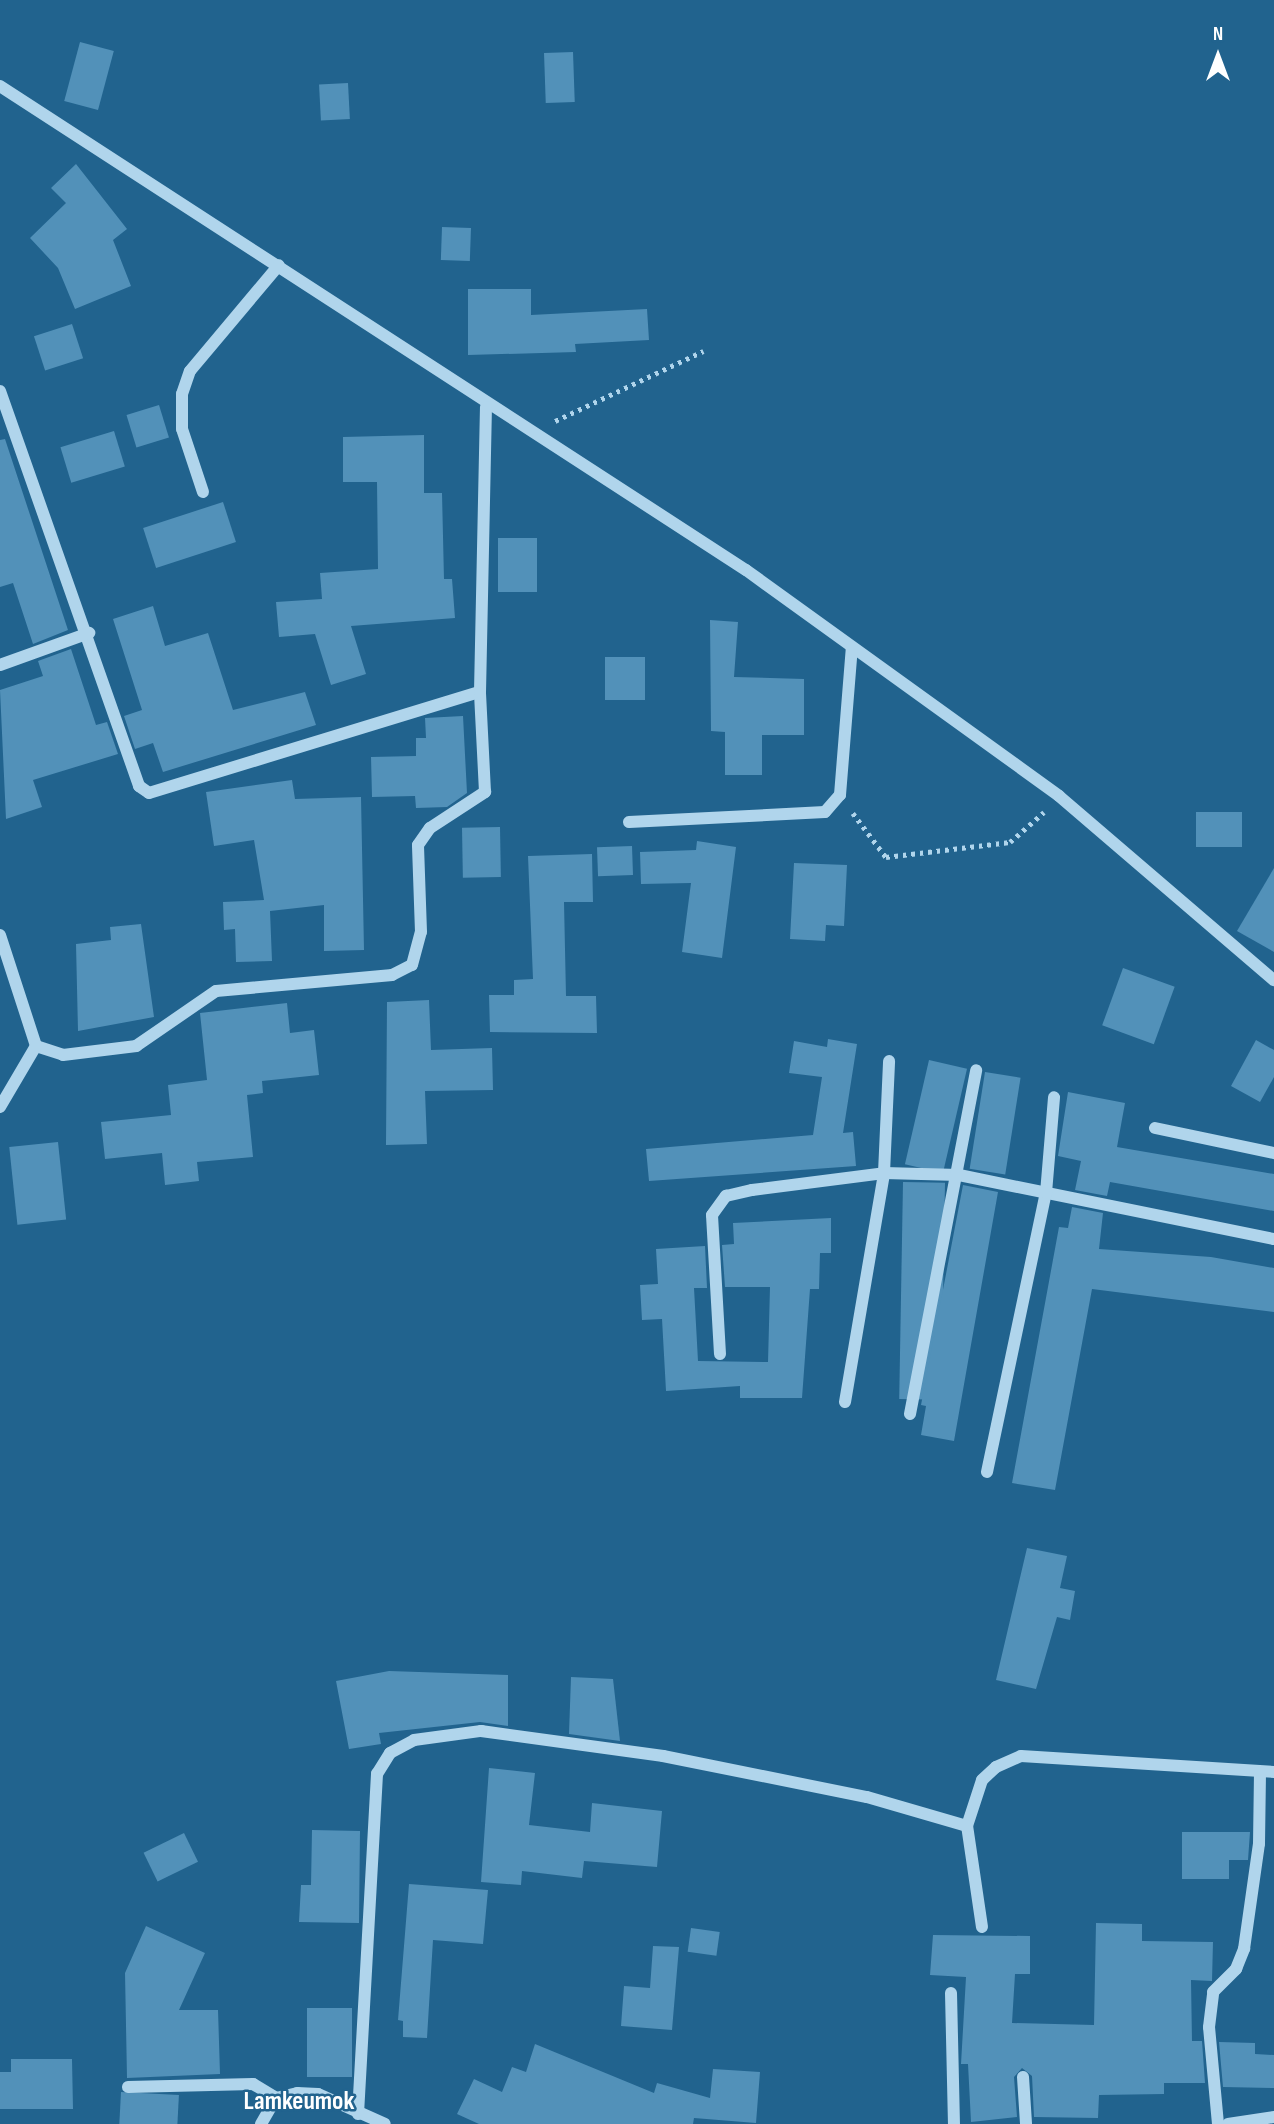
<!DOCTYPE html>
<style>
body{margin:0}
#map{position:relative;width:1274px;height:2124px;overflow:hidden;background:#21638e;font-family:"Sofia Sans Condensed",sans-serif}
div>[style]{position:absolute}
.building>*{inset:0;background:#5291b9;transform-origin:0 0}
.path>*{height:4.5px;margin-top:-2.25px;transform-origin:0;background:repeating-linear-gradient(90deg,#b0d5ec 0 3.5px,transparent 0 8.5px)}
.minor>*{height:12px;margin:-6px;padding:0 6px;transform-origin:6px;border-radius:6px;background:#b0d5ec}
span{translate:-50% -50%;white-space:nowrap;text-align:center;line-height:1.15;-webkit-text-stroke:5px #21638e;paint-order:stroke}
.quarter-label{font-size:26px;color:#fff;font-weight:700}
.north{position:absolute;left:1183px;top:21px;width:70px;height:70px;-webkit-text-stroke:5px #21638e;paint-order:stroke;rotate:0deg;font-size:19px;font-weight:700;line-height:28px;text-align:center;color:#fff}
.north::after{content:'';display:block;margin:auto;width:24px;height:32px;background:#fff;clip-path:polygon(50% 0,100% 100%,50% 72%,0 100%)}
</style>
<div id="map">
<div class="building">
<i style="left:80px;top:42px;width:35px;height:61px;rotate:15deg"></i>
<i style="left:573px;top:52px;width:50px;height:29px;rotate:88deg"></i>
<i style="left:348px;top:83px;width:36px;height:29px;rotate:87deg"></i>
<i style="clip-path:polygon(76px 164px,127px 229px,113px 240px,131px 286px,75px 309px,58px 268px,30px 238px,66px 203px,51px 188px)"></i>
<i style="left:442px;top:227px;width:29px;height:33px;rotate:2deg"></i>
<i style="clip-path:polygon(468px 289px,531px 289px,531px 315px,647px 309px,649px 340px,575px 344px,576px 352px,468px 355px)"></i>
<i style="left:72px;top:324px;width:36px;height:40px;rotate:72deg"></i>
<i style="left:159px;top:405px;width:34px;height:34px;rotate:73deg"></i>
<i style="left:114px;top:431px;width:37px;height:56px;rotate:73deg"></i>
<i style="clip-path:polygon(424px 435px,424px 493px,442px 493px,444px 579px,452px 579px,455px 618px,351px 626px,366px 674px,331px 685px,315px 634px,279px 637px,276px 602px,322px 599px,320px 573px,378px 569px,377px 482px,343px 482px,343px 437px)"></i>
<i style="clip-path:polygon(5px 439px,68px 630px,33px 644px,13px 583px,0 587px,0 440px)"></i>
<i style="left:223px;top:502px;width:42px;height:84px;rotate:72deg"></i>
<i style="left:498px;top:538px;width:39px;height:54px"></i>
<i style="clip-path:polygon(153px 606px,165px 646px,208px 633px,233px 710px,305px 692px,316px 725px,163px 772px,153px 743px,135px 749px,124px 716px,142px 710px,113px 619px)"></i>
<i style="clip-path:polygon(710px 620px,738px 622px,734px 677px,804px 679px,804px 735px,762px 735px,762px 775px,725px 775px,725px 732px,711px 731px)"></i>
<i style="clip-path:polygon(71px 649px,96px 725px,107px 722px,118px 754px,33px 780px,42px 807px,6px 819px,0 690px,43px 676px,38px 661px)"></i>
<i style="left:605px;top:657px;width:40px;height:43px"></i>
<i style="clip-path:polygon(463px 716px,467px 793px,447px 807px,416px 808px,415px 796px,372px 797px,371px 757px,416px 756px,416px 738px,426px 738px,425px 718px)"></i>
<i style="clip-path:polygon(292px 780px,295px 799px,361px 797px,364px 950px,324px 951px,324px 905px,270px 911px,272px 961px,236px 962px,235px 929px,224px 930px,223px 902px,264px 900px,254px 840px,214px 846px,206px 792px)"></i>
<i style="left:1196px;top:812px;width:46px;height:35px"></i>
<i style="left:500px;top:827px;width:50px;height:38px;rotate:89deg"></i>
<i style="clip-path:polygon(697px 841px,736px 847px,722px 958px,682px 952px,691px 883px,641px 884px,640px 852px,696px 850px)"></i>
<i style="left:632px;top:846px;width:29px;height:35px;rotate:88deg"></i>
<i style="clip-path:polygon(592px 854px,593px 902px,564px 902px,566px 996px,596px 996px,597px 1033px,490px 1032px,489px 995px,514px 995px,514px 980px,533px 979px,528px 856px)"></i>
<i style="clip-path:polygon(794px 863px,847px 865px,844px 926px,826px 925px,825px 941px,790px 939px)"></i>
<i style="clip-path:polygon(1274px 868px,1274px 952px,1237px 931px)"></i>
<i style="clip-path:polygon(141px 924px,154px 1017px,78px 1031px,76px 944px,111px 940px,110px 927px)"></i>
<i style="left:1123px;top:968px;width:55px;height:61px;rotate:20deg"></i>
<i style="clip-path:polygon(429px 1000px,431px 1050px,492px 1048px,493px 1090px,425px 1091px,427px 1144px,386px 1145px,387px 1002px)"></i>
<i style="clip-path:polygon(287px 1003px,290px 1033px,314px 1030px,319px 1075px,262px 1081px,263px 1093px,247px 1095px,253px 1157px,197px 1162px,199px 1181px,165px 1185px,162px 1153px,105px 1159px,101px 1122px,171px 1115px,168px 1085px,207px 1080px,200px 1013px)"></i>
<i style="clip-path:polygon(828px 1039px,857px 1044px,843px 1133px,853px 1132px,856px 1166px,649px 1181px,646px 1149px,813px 1135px,822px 1077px,789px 1073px,794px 1041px,827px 1047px)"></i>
<i style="clip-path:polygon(1256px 1040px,1274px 1050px,1274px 1077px,1260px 1102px,1231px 1086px)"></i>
<i style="left:929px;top:1060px;width:39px;height:107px;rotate:13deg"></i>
<i style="left:985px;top:1072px;width:36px;height:98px;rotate:9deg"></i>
<i style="clip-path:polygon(1068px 1092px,1125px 1103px,1117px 1147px,1274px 1174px,1274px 1211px,1110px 1182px,1107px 1196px,1075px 1190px,1081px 1161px,1058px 1156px)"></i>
<i style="left:58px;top:1142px;width:78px;height:49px;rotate:84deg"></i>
<i style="left:903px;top:1182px;width:42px;height:217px;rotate:1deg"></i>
<i style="clip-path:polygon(963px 1185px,998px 1192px,954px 1441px,921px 1435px,926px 1406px,921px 1405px)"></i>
<i style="clip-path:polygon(1072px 1207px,1103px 1213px,1099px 1249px,1211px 1257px,1274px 1268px,1274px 1312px,1092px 1289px,1055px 1490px,1012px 1483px,1059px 1227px,1068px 1228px)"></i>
<i style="clip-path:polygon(831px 1218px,831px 1253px,820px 1253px,819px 1289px,810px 1289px,802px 1398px,740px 1398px,740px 1386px,666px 1391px,662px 1319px,642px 1320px,640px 1285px,658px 1284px,656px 1249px,705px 1246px,707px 1288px,694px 1288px,698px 1361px,768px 1362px,770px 1287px,725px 1287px,722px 1245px,734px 1244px,733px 1223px)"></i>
<i style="clip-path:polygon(1027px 1548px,1067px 1556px,1060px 1588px,1075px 1591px,1070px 1620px,1057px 1617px,1036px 1689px,996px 1680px)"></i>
<i style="clip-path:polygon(389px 1671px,508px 1675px,508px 1726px,480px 1722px,379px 1733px,381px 1744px,349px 1749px,336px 1681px)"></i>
<i style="clip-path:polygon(571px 1677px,613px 1679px,620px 1741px,569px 1734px)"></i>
<i style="clip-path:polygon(489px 1768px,535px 1773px,529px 1825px,590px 1832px,592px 1803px,662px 1811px,657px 1867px,584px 1861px,582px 1878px,522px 1871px,521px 1885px,481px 1882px)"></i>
<i style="clip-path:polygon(312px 1830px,360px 1831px,359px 1923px,299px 1922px,301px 1885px,311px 1885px)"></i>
<i style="clip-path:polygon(1182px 1832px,1250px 1832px,1248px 1860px,1229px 1860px,1229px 1879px,1182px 1879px)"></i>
<i style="left:184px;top:1833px;width:32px;height:45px;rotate:64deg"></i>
<i style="clip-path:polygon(409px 1884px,488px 1890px,483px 1944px,433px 1940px,427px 2038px,403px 2037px,403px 2021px,398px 2020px)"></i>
<i style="clip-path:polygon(1096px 1923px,1142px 1924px,1142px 1941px,1213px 1942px,1212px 1981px,1191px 1980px,1192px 2041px,1202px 2041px,1205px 2083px,1164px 2083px,1164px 2094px,1099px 2095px,1098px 2118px,1034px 2117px,1032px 2076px,1022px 2068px,1014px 2077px,1017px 2117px,971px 2122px,968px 2064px,961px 2064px,966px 1977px,930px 1975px,933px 1935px,1030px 1936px,1030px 1974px,1015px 1974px,1012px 2023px,1094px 2025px)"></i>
<i style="clip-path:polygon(146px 1926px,205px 1953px,179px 2010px,218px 2010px,220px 2074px,127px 2078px,125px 1973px)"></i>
<i style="left:691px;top:1928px;width:29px;height:24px;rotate:8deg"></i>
<i style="clip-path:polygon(653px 1946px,679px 1947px,672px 2030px,621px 2026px,624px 1986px,650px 1988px)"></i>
<i style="left:307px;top:2008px;width:45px;height:69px"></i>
<i style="clip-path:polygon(1219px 2042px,1255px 2043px,1255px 2054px,1274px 2055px,1274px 2088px,1223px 2087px)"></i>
<i style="clip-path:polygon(535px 2044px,654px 2093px,657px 2083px,710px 2098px,713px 2069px,760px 2072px,756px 2123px,694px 2118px,693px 2124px,479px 2124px,457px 2114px,474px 2079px,502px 2092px,512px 2067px,526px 2072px)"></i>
<i style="clip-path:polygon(11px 2059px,72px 2059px,73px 2109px,0 2109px,0 2072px,11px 2072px)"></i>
<i style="left:121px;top:2092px;width:58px;height:32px;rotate:3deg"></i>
</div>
<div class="path">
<i style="left:555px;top:421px;width:164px;rotate:-25.3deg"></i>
<i style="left:853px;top:813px;width:55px;rotate:53.1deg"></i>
<i style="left:886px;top:857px;width:125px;rotate:-6.9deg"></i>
<i style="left:1010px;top:842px;width:45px;rotate:-41.4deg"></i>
</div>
<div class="minor">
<i style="left:0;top:86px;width:889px;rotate:32.98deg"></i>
<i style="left:746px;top:570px;width:386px;rotate:35.8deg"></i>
<i style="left:1059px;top:796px;width:283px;rotate:40.6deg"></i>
<i style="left:0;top:391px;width:419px;rotate:70.6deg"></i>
<i style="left:139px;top:786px;width:12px;rotate:35deg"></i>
<i style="left:149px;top:793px;width:346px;rotate:-17deg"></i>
<i style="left:203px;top:492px;width:66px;rotate:-108.4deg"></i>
<i style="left:182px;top:429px;width:35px;rotate:-90deg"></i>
<i style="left:182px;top:394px;width:24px;rotate:-71deg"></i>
<i style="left:190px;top:371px;width:138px;rotate:-50deg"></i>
<i style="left:0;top:665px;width:95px;rotate:-19.8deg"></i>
<i style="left:629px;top:822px;width:196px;rotate:-2.9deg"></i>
<i style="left:825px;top:812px;width:23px;rotate:-49deg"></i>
<i style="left:840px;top:795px;width:148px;rotate:-85.4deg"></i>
<i style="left:0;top:935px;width:117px;rotate:72deg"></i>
<i style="left:36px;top:1046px;width:28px;rotate:18deg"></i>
<i style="left:63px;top:1055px;width:74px;rotate:-7deg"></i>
<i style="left:136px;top:1046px;width:97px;rotate:-34.5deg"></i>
<i style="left:216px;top:991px;width:177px;rotate:-5.2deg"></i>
<i style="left:392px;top:975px;width:22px;rotate:-27deg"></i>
<i style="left:412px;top:965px;width:34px;rotate:-75deg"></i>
<i style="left:421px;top:932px;width:87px;rotate:-92deg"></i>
<i style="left:418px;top:845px;width:21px;rotate:-55deg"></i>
<i style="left:430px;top:828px;width:66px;rotate:-33.2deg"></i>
<i style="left:485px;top:792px;width:100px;rotate:-92.9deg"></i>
<i style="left:480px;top:692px;width:285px;rotate:-88.8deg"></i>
<i style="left:0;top:1107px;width:71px;rotate:-59.5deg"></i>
<i style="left:1155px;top:1128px;width:122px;rotate:11.9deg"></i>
<i style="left:720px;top:1354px;width:139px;rotate:-93.3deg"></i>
<i style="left:712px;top:1215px;width:24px;rotate:-54deg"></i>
<i style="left:726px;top:1196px;width:27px;rotate:-13deg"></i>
<i style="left:752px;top:1190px;width:133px;rotate:-7.3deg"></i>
<i style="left:884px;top:1173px;width:75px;rotate:1.5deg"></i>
<i style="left:959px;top:1175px;width:321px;rotate:11.5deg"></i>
<i style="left:845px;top:1402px;width:232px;rotate:-80.3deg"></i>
<i style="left:884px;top:1173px;width:112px;rotate:-87.4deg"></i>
<i style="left:910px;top:1414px;width:350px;rotate:-79.1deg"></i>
<i style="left:987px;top:1472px;width:285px;rotate:-78.1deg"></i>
<i style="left:1046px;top:1193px;width:96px;rotate:-85.2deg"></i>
<i style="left:982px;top:1927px;width:102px;rotate:-98.4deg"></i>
<i style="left:967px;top:1826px;width:48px;rotate:-71.9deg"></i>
<i style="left:982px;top:1780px;width:19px;rotate:-43deg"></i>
<i style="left:996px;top:1767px;width:27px;rotate:-24deg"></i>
<i style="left:1021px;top:1756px;width:254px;rotate:3.6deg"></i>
<i style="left:951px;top:1993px;width:131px;rotate:88.7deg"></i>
<i style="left:1023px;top:2077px;width:47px;rotate:86.3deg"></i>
<i style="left:128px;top:2087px;width:125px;rotate:-1.4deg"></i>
<i style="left:253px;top:2084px;width:27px;rotate:31deg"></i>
<i style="left:358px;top:2114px;width:341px;rotate:-86.8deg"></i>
<i style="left:377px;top:1774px;width:25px;rotate:-58deg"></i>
<i style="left:390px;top:1753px;width:27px;rotate:-28deg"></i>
<i style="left:414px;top:1740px;width:68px;rotate:-7.7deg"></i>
<i style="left:481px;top:1731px;width:184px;rotate:7.8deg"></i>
<i style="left:663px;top:1756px;width:208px;rotate:11.4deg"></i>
<i style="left:867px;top:1797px;width:104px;rotate:16.2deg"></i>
<i style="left:261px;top:2124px;width:30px;rotate:-60deg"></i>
<i style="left:276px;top:2098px;width:22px;rotate:-13deg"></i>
<i style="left:297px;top:2093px;width:21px;rotate:3deg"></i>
<i style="left:318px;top:2094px;width:73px;rotate:24.1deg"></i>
<i style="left:1218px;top:2124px;width:97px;rotate:-95.3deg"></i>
<i style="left:1209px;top:2027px;width:35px;rotate:-83deg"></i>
<i style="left:1213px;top:1992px;width:33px;rotate:-45deg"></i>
<i style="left:1236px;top:1969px;width:22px;rotate:-68deg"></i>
<i style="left:1244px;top:1949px;width:106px;rotate:-81.9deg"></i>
<i style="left:1259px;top:1844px;width:72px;rotate:-89.2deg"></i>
<i style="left:1228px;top:2124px;width:47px;rotate:-8.7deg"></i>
</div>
<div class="quarter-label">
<span style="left:299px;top:2102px">Lamkeumok</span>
</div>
<div class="north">N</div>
</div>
